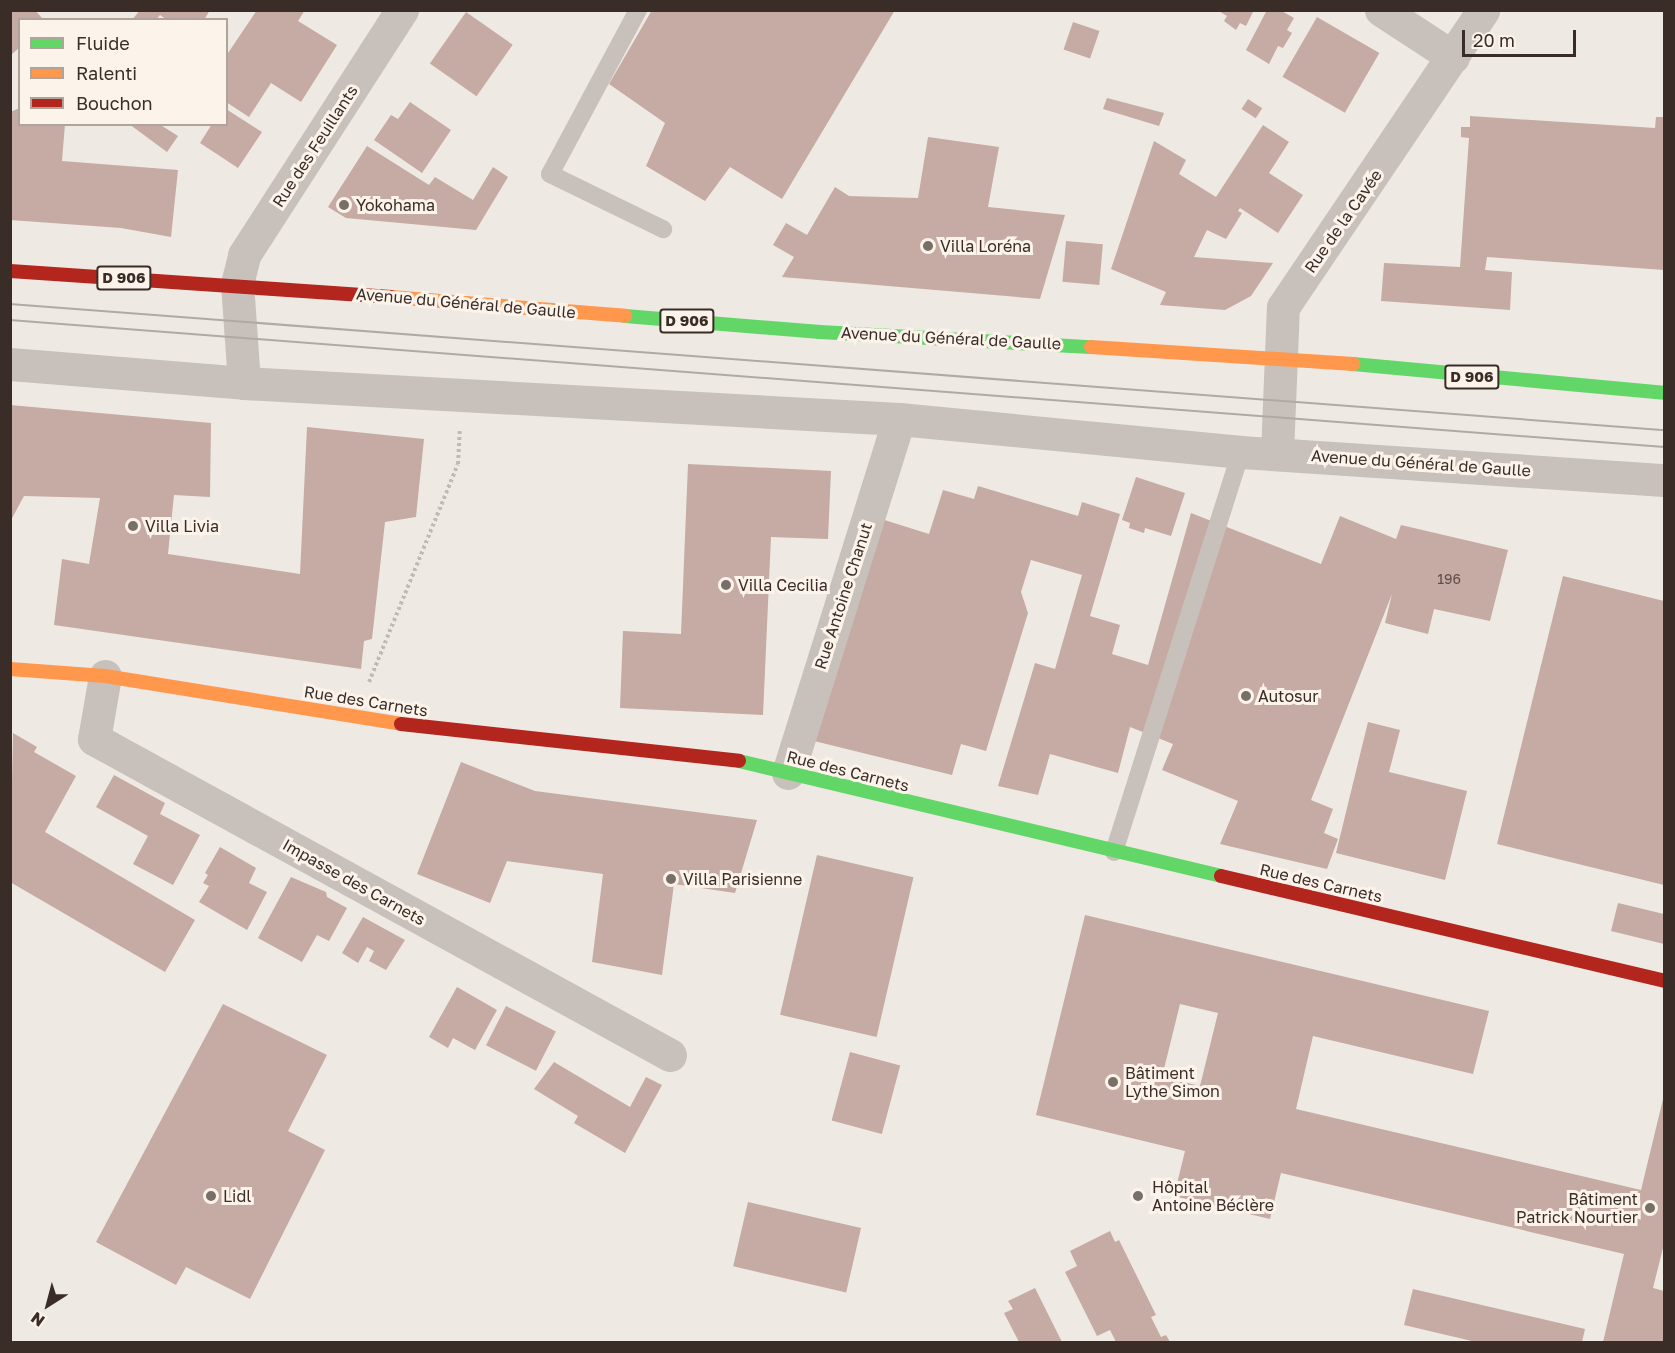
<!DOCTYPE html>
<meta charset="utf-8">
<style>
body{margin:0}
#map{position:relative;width:1675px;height:1353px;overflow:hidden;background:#efe9e3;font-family:"Golos Text",sans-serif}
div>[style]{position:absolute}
.building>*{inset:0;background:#c5aba3;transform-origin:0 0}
.path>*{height:4px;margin-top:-2px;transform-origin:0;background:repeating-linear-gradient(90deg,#c1b9b3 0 3px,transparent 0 6px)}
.lane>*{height:18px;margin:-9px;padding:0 9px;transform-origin:9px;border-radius:9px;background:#c8c0bb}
.street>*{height:33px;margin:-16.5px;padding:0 16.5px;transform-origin:16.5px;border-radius:16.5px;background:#c8c0bb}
.fast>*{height:14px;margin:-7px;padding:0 7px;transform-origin:7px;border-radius:7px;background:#63d668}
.slow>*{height:14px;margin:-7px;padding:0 7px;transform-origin:7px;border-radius:7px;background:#ff974d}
.jam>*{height:14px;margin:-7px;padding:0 7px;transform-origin:7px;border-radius:7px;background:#b3261e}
.tram>*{height:1.5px;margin:-0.75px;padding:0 0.75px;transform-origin:0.75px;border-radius:0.75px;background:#b0a9a5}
.dots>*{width:16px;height:16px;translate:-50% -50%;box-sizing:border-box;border:3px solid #fcf3ea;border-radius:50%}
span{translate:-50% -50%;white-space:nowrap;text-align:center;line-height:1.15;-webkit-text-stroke:6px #fcf3ea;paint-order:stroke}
.number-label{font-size:14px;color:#5d4c47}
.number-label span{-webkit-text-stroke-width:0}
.shield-label span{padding:2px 4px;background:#fcf3ea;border:2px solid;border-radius:4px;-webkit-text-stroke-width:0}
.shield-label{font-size:15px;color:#3a2d28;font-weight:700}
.street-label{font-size:16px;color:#3a2d28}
.poi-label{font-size:16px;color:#3a2d28}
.left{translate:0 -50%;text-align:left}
.right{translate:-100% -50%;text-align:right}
.frame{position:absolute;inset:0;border:12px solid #3a2d28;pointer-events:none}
.legend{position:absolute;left:18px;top:18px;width:210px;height:108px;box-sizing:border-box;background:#fcf3ea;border:2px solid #aea49c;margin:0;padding:8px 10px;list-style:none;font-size:18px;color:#3a2d28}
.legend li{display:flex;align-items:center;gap:12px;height:30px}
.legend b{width:30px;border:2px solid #aea49c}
.north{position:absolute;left:18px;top:1275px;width:60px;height:60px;-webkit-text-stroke:4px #fcf3ea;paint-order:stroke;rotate:216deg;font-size:16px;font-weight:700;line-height:24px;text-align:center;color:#3a2d28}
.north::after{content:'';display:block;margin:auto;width:21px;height:27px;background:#3a2d28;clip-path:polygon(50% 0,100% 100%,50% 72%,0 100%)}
.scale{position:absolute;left:1462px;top:30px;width:114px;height:27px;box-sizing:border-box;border:3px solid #3a2d28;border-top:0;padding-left:8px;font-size:18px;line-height:21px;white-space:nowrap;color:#3a2d28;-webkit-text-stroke:4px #fcf3ea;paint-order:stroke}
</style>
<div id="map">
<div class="building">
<i style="clip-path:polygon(10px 10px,35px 10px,42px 18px,20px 20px,20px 47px,10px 56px)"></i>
<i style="clip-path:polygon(140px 10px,210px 10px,204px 20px,167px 20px,160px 15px,156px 20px,132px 20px)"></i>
<i style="clip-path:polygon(257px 10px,305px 10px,298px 21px,337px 45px,301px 102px,271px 83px,249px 117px,226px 102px,226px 56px)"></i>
<i style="clip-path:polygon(652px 10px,895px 10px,782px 199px,730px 167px,705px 201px,646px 166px,665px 123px,609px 84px)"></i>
<i style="clip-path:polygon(1217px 10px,1254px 10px,1246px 26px,1240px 23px,1236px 30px,1224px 21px,1227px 16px)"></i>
<i style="clip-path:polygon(1267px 10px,1280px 10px,1294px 18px,1287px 30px,1292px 33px,1283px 48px,1278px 46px,1269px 64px,1246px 50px)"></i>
<i style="left:466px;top:12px;width:57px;height:63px;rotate:35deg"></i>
<i style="left:1317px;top:17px;width:72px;height:69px;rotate:30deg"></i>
<i style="left:1073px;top:22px;width:28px;height:29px;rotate:19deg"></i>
<i style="clip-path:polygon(1107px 98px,1164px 113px,1159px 126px,1103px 109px)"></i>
<i style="left:1248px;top:99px;width:17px;height:12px;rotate:33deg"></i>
<i style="clip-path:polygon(410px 102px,451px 130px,422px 173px,374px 140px,391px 115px,398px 119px)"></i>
<i style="clip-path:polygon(20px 108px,20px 124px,65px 124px,62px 161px,178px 170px,171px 237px,121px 228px,10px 220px,10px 112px)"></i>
<i style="clip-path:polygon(226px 109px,262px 132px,238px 168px,200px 143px,212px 124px,226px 124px)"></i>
<i style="clip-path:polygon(1470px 116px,1655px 128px,1656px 117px,1664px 117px,1664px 270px,1487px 257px,1485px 270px,1512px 272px,1510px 310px,1381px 301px,1384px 263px,1460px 267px,1469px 138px,1461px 137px,1461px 127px,1470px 127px)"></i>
<i style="clip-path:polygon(129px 124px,159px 124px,178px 136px,167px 152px)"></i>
<i style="clip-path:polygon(1263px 125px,1289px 142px,1269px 173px,1303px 195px,1278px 233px,1240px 208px,1238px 211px,1242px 213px,1226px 239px,1207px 230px,1194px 257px,1273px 263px,1251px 296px,1225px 310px,1160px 305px,1166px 292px,1111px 269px,1154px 141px,1186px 160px,1179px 174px,1216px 197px)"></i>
<i style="clip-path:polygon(928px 137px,999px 147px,988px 207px,1065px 215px,1040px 299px,782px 277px,794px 257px,773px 245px,786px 223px,807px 235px,835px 187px,849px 196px,918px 198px)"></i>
<i style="clip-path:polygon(367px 146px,429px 185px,435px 177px,473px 200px,493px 167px,508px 177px,476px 230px,346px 218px,328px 207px)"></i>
<i style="left:1066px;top:241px;width:37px;height:41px;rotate:5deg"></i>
<i style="clip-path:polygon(10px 405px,211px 423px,210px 497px,174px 495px,168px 554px,300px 574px,307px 427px,424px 439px,416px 517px,385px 522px,372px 639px,364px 641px,361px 669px,54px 625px,62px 559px,89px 564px,100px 498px,24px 496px,10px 522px)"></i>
<i style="clip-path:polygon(688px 464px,831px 471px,828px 539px,771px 537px,763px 715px,620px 708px,623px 631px,681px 634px)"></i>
<i style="clip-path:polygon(1136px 477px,1185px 493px,1171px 536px,1145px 528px,1144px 533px,1129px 528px,1130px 523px,1122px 520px)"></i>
<i style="clip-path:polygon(978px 486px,1078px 516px,1082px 502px,1120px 514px,1090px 616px,1120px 625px,1112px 654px,1148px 665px,1191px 513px,1321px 564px,1340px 516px,1396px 539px,1401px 525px,1508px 550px,1490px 621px,1434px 609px,1428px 634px,1385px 623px,1392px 594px,1311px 800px,1333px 809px,1324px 833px,1338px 839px,1327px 869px,1220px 844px,1238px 801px,1162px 770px,1173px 744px,1130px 727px,1118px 773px,1050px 754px,1038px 795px,998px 786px,1035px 663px,1055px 669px,1082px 575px,1031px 560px,1021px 592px,1028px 613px,986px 751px,961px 744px,952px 775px,806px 739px,878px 518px,929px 534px,943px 490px,974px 499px)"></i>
<i style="clip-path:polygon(1563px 576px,1664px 601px,1664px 885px,1497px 844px)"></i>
<i style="clip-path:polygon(1368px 722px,1400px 730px,1389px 772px,1467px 791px,1445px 880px,1336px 853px)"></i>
<i style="clip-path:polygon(13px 733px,37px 747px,34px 752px,76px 776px,45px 832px,195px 920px,165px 972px,10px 882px)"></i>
<i style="clip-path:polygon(461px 762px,535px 791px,757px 820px,735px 893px,674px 884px,662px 975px,592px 962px,603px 874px,507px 861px,490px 903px,417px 874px)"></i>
<i style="clip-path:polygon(114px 775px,165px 803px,160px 814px,200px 835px,173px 885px,133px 864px,148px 836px,96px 807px)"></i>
<i style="clip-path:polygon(220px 847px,256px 868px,249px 883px,267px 892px,247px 930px,199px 902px,209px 886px,203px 883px,208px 875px,205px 873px)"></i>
<i style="left:817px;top:855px;width:99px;height:164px;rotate:13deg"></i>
<i style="clip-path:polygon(291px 877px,326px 892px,327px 897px,347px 908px,329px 941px,317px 935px,302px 962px,258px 938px)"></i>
<i style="clip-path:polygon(1618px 903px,1664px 914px,1664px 944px,1611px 931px)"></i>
<i style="clip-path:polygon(evenodd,1085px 915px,1489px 1011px,1473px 1074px,1313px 1036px,1296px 1109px,1641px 1190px,1664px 1095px,1664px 1244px,1653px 1288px,1664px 1291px,1664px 1342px,1603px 1342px,1624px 1254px,1281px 1173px,1270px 1219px,1174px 1196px,1185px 1151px,1036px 1115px,1085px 915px,1180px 1004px,1218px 1013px,1200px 1086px,1162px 1077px,1180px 1004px)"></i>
<i style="clip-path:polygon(363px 917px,405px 940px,386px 970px,369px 961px,374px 951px,367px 947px,358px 963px,342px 953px)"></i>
<i style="clip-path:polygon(457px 987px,497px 1010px,475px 1050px,453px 1038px,448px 1048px,429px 1037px)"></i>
<i style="clip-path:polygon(223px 1004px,327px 1055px,288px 1131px,325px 1150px,250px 1299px,186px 1267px,176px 1285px,96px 1242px)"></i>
<i style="left:506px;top:1006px;width:56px;height:44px;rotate:27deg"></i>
<i style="left:850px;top:1052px;width:52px;height:71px;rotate:15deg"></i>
<i style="clip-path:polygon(554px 1062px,630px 1107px,646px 1077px,662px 1085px,625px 1153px,574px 1123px,578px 1116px,534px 1089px)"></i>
<i style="left:748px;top:1202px;width:116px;height:66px;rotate:13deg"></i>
<i style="clip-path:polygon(1110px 1231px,1115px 1242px,1119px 1240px,1156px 1315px,1151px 1317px,1161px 1337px,1166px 1335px,1170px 1342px,1116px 1342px,1110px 1330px,1097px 1336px,1065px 1272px,1077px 1266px,1070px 1251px)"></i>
<i style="clip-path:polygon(1035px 1288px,1062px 1342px,1019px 1342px,1004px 1313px,1013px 1309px,1008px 1301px)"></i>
<i style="clip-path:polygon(1413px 1289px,1585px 1329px,1582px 1342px,1476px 1342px,1404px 1325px)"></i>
</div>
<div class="path">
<i style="left:369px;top:682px;width:235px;rotate:-67.8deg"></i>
<i style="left:458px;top:464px;width:33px;rotate:-87deg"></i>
</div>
<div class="lane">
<i style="left:638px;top:10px;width:186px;rotate:118.2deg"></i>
<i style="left:550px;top:174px;width:126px;rotate:26deg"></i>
<i style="left:1114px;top:852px;width:420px;rotate:-72.4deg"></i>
</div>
<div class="street">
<i style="left:1381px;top:10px;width:86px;rotate:33.1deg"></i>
<i style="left:10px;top:364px;width:235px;rotate:4.6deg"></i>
<i style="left:244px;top:383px;width:656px;rotate:3.15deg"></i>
<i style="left:899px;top:419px;width:344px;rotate:5.5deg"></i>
<i style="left:1241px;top:452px;width:424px;rotate:3.8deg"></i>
<i style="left:244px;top:383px;width:99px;rotate:-94deg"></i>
<i style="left:237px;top:284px;width:30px;rotate:-76deg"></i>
<i style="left:244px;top:255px;width:292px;rotate:-57.2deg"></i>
<i style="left:1277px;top:454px;width:147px;rotate:-87.7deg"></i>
<i style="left:1283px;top:307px;width:358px;rotate:-56deg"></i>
<i style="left:105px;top:676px;width:64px;rotate:99.9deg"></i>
<i style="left:94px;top:739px;width:657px;rotate:28.75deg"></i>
<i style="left:788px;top:773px;width:371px;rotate:-72.6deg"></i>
</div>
<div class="fast">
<i style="left:625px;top:316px;width:196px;rotate:4.7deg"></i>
<i style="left:820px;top:332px;width:271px;rotate:3.2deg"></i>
<i style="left:1353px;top:364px;width:312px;rotate:5.3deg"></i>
<i style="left:739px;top:761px;width:496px;rotate:13.4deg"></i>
</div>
<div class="slow">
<i style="left:391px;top:297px;width:235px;rotate:4.6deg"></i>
<i style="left:1091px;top:347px;width:263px;rotate:3.7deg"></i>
<i style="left:10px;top:669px;width:95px;rotate:4.2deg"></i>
<i style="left:105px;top:676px;width:300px;rotate:9.2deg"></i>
</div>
<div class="jam">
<i style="left:10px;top:271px;width:382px;rotate:3.9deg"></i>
<i style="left:401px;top:724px;width:340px;rotate:6.2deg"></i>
<i style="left:1221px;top:876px;width:455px;rotate:13.3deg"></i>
</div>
<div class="tram">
<i style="left:10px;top:304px;width:1659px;rotate:4.36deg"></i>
<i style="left:10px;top:320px;width:1659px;rotate:4.39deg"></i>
</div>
<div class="dots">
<i style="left:344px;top:205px;background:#796f69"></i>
<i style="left:928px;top:246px;background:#796f69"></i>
<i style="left:133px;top:526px;background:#796f69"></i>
<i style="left:726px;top:585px;background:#796f69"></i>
<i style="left:1246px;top:696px;background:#796f69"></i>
<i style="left:671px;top:879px;background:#796f69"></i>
<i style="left:1113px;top:1082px;background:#796f69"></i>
<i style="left:211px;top:1196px;background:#796f69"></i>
<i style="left:1138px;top:1196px;background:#796f69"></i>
<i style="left:1650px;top:1208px;background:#796f69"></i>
</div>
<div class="number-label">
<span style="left:1449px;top:579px">196</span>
</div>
<div class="shield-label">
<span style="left:124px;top:278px">D 906</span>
<span style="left:687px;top:321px">D 906</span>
<span style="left:1472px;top:377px">D 906</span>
</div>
<div class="street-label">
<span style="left:315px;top:146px;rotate:-57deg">Rue des Feuillants</span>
<span style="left:1343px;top:221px;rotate:-55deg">Rue de la Cavée</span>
<span style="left:466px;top:303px;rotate:5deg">Avenue du Général de Gaulle</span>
<span style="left:951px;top:338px;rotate:3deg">Avenue du Général de Gaulle</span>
<span style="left:1421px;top:463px;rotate:4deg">Avenue du Général de Gaulle</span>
<span style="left:843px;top:596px;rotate:-72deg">Rue Antoine Chanut</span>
<span style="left:366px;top:701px;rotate:9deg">Rue des Carnets</span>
<span style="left:848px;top:771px;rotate:14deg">Rue des Carnets</span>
<span style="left:354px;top:882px;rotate:29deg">Impasse des Carnets</span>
<span style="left:1321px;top:883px;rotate:13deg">Rue des Carnets</span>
</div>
<div class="poi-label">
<span class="left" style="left:356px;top:205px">Yokohama</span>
<span class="left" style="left:940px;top:246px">Villa Loréna</span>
<span class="left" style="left:145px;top:526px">Villa Livia</span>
<span class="left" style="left:738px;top:585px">Villa Cecilia</span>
<span class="left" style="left:1258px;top:696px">Autosur</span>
<span class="left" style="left:683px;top:879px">Villa Parisienne</span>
<span class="left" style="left:1125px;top:1082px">Bâtiment<br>Lythe Simon</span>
<span class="left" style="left:1152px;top:1196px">Hôpital<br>Antoine Béclère</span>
<span class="left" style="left:223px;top:1196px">Lidl</span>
<span class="right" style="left:1638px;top:1208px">Bâtiment<br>Patrick Nourtier</span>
</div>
<div class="frame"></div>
<ul class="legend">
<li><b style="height:8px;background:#63d668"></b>Fluide</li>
<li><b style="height:8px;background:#ff974d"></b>Ralenti</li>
<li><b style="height:8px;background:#b3261e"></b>Bouchon</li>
</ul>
<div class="north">N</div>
<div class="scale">20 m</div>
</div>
